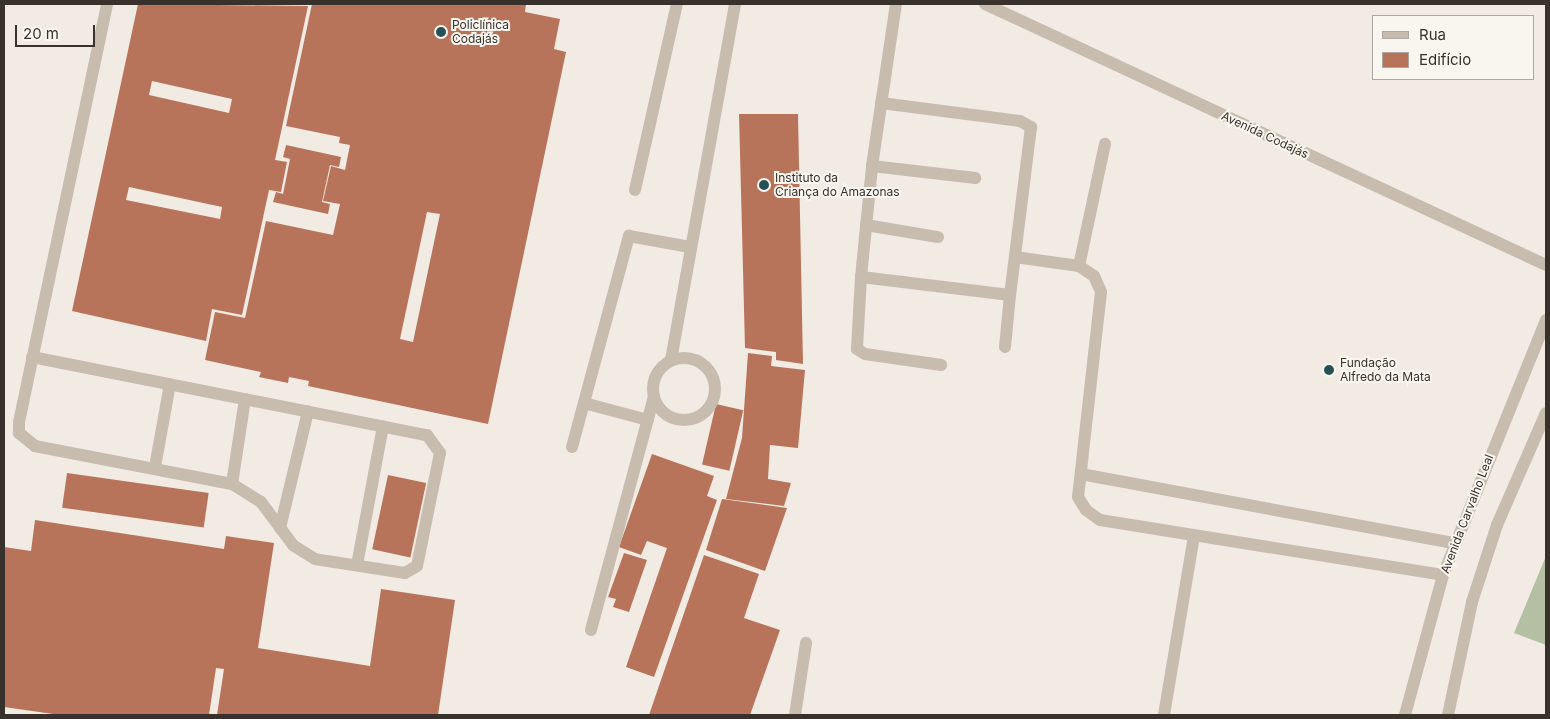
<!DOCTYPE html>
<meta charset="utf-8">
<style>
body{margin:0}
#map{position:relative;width:1550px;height:719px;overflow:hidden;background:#f1ebe3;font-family:Inter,sans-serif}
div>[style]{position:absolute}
.green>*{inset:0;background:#b5bfa4}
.building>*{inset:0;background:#b8745a;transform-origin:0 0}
.minor>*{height:12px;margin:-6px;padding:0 6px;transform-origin:6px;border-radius:6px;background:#c8bcaf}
.minor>.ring{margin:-6px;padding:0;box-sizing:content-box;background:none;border:12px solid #c8bcaf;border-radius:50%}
.dots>*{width:14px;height:14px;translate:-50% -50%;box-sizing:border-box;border:2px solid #f9f5ef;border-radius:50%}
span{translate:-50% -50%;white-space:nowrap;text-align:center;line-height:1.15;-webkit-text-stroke:4px #f9f5ef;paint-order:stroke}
.poi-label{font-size:12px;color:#38312c}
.left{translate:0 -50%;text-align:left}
.street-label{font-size:12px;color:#38312c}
.frame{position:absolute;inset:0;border:5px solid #38312c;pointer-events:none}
.legend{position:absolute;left:1372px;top:15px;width:162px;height:65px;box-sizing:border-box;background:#f9f5ef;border:1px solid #aca7a1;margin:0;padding:6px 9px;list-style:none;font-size:15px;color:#38312c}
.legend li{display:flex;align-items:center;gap:10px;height:25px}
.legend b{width:25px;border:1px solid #aca7a1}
.scale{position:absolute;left:15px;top:25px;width:80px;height:22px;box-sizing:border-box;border:2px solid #38312c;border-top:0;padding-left:6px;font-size:15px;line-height:18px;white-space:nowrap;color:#38312c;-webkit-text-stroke:4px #f9f5ef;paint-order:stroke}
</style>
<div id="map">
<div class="green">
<i style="clip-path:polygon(1546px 556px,1546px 645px,1514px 633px)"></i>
</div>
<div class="building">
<i style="clip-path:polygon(evenodd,138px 4px,308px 6px,275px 160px,287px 162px,281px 192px,269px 190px,242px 315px,212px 309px,206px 341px,72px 311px,138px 4px,152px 81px,232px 99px,229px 113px,149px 95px,152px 81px,138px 4px,129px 187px,222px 207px,220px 219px,126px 200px,129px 187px)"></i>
<i style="clip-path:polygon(evenodd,312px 4px,526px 4px,525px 12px,560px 19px,554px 49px,566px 52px,488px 424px,308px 386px,309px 381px,289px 377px,288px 383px,259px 377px,261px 372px,205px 360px,215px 312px,245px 318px,266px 221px,333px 235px,340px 204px,323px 201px,331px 166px,345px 170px,350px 145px,339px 143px,340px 137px,286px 126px,312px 4px,427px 212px,440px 214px,413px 342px,400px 339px,427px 212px)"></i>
<i style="clip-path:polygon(739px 114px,798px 114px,803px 364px,776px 360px,776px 352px,745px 348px)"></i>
<i style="clip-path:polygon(286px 145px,341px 157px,339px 167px,330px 165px,322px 202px,330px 204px,328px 214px,273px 202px,276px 192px,283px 194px,290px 159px,283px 157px)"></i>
<i style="clip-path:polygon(748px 353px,772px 356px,771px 366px,805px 370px,798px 448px,770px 445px,768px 479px,791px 483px,784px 506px,726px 499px,742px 438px)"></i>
<i style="left:716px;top:404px;width:28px;height:62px;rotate:13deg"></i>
<i style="clip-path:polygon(652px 454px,714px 476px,707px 496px,717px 500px,654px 677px,626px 667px,667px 548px,647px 541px,641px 555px,619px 547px)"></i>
<i style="left:67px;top:473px;width:143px;height:35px;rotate:8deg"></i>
<i style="left:388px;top:475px;width:39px;height:76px;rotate:12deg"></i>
<i style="clip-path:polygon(722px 499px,787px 508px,765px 571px,706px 550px)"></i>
<i style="clip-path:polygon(35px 520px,224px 549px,226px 536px,274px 543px,258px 648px,370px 666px,381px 589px,455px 600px,438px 715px,217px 715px,224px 669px,216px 668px,209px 715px,60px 715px,4px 707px,4px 547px,31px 551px)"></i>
<i style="clip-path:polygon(624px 553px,647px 560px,629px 612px,613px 607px,616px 599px,608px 597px)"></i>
<i style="clip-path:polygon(704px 555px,759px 574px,744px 618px,780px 630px,750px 715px,649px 715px)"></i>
</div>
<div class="minor">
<i style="left:985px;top:4px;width:619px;rotate:24.95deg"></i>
<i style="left:881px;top:103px;width:140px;rotate:7.4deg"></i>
<i style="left:1020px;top:121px;width:13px;rotate:29deg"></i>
<i style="left:1031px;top:127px;width:169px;rotate:97.1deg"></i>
<i style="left:1010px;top:295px;width:150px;rotate:-173.1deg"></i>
<i style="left:861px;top:277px;width:112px;rotate:-84.3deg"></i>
<i style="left:872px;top:166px;width:164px;rotate:-81.6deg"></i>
<i style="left:872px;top:166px;width:104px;rotate:6.6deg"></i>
<i style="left:635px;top:190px;width:191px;rotate:-77.3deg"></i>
<i style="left:866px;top:225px;width:73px;rotate:9.5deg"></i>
<i style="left:1015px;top:257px;width:65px;rotate:8deg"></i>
<i style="left:1079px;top:266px;width:18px;rotate:34deg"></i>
<i style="left:1094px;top:276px;width:17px;rotate:66deg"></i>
<i style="left:1101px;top:292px;width:206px;rotate:96.4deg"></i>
<i style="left:1078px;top:497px;width:15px;rotate:58deg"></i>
<i style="left:1086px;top:510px;width:17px;rotate:36deg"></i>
<i style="left:1100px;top:520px;width:347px;rotate:9.1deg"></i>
<i style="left:1079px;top:266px;width:125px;rotate:-78deg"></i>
<i style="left:861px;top:277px;width:72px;rotate:93.2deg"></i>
<i style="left:857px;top:349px;width:9px;rotate:32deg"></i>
<i style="left:865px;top:354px;width:77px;rotate:8.2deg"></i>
<i style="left:1005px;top:347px;width:52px;rotate:-84.5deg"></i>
<i style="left:32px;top:357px;width:403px;rotate:11.2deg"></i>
<i style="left:427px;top:435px;width:22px;rotate:54deg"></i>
<i style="left:440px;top:453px;width:115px;rotate:101.5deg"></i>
<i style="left:417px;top:566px;width:14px;rotate:150deg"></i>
<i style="left:405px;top:573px;width:91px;rotate:-171.2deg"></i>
<i style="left:315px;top:559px;width:26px;rotate:-148deg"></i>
<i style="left:293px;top:545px;width:54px;rotate:-126.7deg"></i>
<i style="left:261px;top:502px;width:34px;rotate:-148deg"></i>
<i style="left:232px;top:484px;width:201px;rotate:-169.1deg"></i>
<i style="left:35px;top:446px;width:21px;rotate:-141deg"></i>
<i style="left:19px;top:433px;width:11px;rotate:-90deg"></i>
<i style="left:19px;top:422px;width:427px;rotate:-78.1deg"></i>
<i class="ring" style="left:653px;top:358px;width:50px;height:50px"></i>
<i style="left:671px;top:360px;width:362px;rotate:-79.8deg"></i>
<i style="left:584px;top:403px;width:66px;rotate:14.9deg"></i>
<i style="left:572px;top:447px;width:219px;rotate:-74.9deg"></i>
<i style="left:629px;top:236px;width:62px;rotate:10.2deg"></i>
<i style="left:155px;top:467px;width:84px;rotate:-79.8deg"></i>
<i style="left:1081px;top:474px;width:380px;rotate:10.5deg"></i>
<i style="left:232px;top:484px;width:86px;rotate:-81.3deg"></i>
<i style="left:280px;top:528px;width:120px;rotate:-76.5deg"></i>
<i style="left:357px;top:565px;width:141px;rotate:-79.4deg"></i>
<i style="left:591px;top:630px;width:242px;rotate:-74.9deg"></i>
<i style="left:795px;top:715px;width:73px;rotate:-81.3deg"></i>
<i style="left:1164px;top:715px;width:182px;rotate:-80.5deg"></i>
<i style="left:1405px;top:715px;width:145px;rotate:-74.8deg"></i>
<i style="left:1443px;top:575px;width:275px;rotate:-68deg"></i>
<i style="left:1448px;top:715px;width:116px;rotate:-78deg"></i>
<i style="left:1472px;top:602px;width:81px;rotate:-72deg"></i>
<i style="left:1497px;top:525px;width:122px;rotate:-66.4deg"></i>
</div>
<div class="dots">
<i style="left:441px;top:32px;background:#265055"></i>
<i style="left:764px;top:185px;background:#265055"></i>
<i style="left:1329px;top:370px;background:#265055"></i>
</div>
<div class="poi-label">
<span class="left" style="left:452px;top:32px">Policlínica<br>Codajás</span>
<span class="left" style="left:775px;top:185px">Instituto da<br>Criança do Amazonas</span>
<span class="left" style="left:1340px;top:370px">Fundação<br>Alfredo da Mata</span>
</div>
<div class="street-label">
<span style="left:1265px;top:135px;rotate:25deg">Avenida Codajás</span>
<span style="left:1467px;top:514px;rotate:-69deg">Avenida Carvalho Leal</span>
</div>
<div class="frame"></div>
<ul class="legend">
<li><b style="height:6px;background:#c8bcaf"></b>Rua</li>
<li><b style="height:14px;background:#b8745a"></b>Edifício</li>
</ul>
<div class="scale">20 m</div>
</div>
